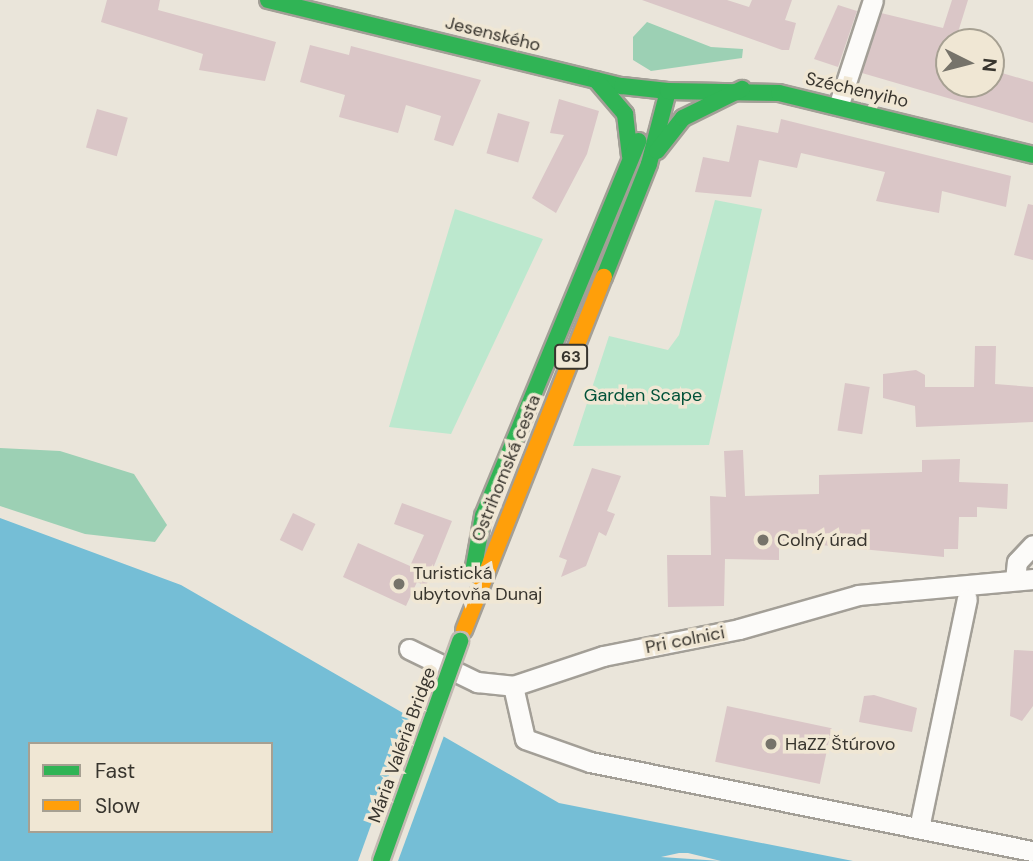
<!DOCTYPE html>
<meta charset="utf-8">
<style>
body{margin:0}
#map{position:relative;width:1033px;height:861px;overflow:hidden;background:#eae5da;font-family:"DM Sans",sans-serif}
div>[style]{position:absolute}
.green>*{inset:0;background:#bce8ce}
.forest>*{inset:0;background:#9cd0b4}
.water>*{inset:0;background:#75bed6}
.pier>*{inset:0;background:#eae5da}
.building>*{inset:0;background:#dac6c7;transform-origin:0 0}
.roads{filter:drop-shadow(2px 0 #a39f97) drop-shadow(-2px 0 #a39f97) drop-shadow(0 2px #a39f97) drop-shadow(0 -2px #a39f97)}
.street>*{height:19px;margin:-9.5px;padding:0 9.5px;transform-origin:9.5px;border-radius:9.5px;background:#fcfbf9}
.fast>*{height:16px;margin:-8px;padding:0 8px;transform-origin:8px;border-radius:8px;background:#30b455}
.slow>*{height:16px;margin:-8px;padding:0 8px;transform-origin:8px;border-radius:8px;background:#ff9f0a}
.bridges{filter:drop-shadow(2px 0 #c2b8b1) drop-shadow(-2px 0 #c2b8b1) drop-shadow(0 2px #c2b8b1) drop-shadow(0 -2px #c2b8b1)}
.fast-bridge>*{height:16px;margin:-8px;padding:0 8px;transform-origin:8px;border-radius:8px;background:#30b455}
.dots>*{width:19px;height:19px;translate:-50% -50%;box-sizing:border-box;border:4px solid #f0e7d4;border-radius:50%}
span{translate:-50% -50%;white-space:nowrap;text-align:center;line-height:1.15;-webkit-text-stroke:7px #f0e7d4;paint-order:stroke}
.shield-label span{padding:2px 5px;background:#f0e7d4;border:2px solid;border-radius:5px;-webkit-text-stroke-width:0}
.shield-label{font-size:16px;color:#38352e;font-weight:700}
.street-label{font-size:18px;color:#38352e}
.park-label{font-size:18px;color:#005238}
.poi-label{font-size:18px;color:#38352e}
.left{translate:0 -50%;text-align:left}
.legend{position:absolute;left:28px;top:742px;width:245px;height:91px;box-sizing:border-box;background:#f0e7d4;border:2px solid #a6a092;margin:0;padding:9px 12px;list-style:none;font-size:21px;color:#38352e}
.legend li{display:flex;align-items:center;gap:14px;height:35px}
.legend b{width:35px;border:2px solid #a6a092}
.north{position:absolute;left:935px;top:28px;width:70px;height:70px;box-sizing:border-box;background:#f0e7d4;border:2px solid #a6a092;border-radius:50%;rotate:96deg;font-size:19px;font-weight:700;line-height:28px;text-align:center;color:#38352e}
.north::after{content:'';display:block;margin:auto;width:24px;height:32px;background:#76736a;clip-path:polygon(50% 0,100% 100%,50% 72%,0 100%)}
</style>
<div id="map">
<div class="green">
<i style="clip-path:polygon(715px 200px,762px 209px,709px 445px,573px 446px,609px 336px,668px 350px,679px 335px)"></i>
<i style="clip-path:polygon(455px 209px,543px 239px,451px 434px,389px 427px)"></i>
</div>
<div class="forest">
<i style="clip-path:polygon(647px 22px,711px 47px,743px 49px,742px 58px,651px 71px,633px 60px,633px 37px)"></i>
<i style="clip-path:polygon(0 448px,60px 451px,134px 474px,167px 525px,155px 542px,85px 534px,0 506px)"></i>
</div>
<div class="water">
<i style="clip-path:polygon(evenodd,0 518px,181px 585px,559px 803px,853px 861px,0 861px,0 518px,30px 744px,271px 744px,271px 831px,30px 831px,30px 744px)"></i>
</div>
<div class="pier">
<i style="clip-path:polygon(411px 714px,445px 733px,398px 861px,358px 861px)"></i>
<i style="clip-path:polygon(679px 853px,688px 853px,721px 861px,661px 857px)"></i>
</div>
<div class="building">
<i style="clip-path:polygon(107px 0,160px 0,158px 10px,276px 42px,265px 81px,199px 70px,203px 54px,101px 22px)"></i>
<i style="clip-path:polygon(642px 0,727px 0,749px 7px,752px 0,792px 0,785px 20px,796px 23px,789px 50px,782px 50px)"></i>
<i style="clip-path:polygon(952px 0,968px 0,955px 42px,949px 42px,949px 84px,991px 84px,995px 71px,1033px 82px,1033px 123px,862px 73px,881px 13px,943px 28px)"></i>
<i style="clip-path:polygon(838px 5px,857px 11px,838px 67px,814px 59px)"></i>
<i style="clip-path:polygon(310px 45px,349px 55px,351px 46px,481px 80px,453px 146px,434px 140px,441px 116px,406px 105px,398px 133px,339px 117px,345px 95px,300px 82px)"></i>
<i style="clip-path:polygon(559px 99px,599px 111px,587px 154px,556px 213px,532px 198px,564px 135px,550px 133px)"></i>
<i style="left:97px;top:109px;width:32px;height:40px;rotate:16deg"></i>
<i style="left:498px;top:113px;width:33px;height:42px;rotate:16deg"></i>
<i style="clip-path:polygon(781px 119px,1011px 176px,1006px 207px,942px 191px,939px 213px,876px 201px,885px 172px,801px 153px,797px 168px,759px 160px,751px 197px,695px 192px,703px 157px,729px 162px,737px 125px,778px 133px)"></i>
<i style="clip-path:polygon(1028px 204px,1033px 205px,1033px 260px,1014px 255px)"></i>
<i style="clip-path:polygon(975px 346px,996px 346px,995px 384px,1033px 387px,1033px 422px,916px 427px,915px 406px,883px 398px,883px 374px,916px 370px,925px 375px,925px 387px,974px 387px)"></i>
<i style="left:845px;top:383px;width:25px;height:48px;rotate:9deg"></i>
<i style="clip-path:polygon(743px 450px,745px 496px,819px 494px,819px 475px,922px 472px,922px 460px,960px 459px,959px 482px,1008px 484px,1007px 509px,977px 507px,977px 517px,959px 517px,958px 549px,944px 549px,944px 557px,779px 541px,779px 560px,725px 559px,724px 606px,668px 607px,667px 555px,711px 555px,710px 496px,726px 497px,724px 451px)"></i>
<i style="clip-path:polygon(592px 468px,621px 476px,607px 511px,615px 514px,606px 536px,599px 532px,586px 566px,561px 577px,567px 560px,559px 557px)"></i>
<i style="clip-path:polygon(402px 503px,452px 521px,426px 586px,417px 582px,406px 606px,343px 577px,358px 543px,410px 566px,424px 535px,394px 524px)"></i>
<i style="left:293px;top:513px;width:25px;height:30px;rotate:26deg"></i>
<i style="clip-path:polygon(1014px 650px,1033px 651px,1033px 706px,1022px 721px,1010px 716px)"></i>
<i style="clip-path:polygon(874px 695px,917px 708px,912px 732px,859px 722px,864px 696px)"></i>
<i style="left:727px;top:706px;width:107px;height:57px;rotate:12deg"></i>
</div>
<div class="roads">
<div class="street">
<i style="left:839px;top:104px;width:109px;rotate:-71.9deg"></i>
<i style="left:1015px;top:580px;width:18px;rotate:-84deg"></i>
<i style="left:1017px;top:562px;width:23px;rotate:-47deg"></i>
<i style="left:409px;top:649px;width:76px;rotate:25.9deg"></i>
<i style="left:477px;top:682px;width:36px;rotate:6deg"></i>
<i style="left:513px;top:686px;width:95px;rotate:-18.4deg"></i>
<i style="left:603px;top:656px;width:139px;rotate:-11.2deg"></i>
<i style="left:739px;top:629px;width:124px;rotate:-15.9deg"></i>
<i style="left:858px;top:595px;width:176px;rotate:-5.2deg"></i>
<i style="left:513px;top:686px;width:54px;rotate:77.2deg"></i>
<i style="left:525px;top:739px;width:69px;rotate:19.5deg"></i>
<i style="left:590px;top:762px;width:452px;rotate:11.4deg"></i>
<i style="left:919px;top:828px;width:234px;rotate:-78.2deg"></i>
</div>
<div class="fast">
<i style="left:268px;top:0;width:364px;rotate:13.7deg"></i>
<i style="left:622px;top:86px;width:46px;rotate:6.2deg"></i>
<i style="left:668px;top:91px;width:75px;rotate:104.6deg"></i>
<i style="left:649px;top:164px;width:122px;rotate:111.7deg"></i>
<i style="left:596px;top:80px;width:45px;rotate:49.5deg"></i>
<i style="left:625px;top:114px;width:42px;rotate:83.2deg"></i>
<i style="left:668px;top:91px;width:111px;rotate:1deg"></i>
<i style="left:779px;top:93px;width:261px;rotate:13.7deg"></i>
<i style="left:657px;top:151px;width:42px;rotate:-51.8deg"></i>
<i style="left:683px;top:118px;width:66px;rotate:-26.2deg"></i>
<i style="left:473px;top:572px;width:57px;rotate:-79.9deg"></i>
<i style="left:483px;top:516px;width:406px;rotate:-67.5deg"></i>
</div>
<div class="slow">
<i style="left:464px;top:630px;width:380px;rotate:-68.4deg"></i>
</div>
</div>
<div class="bridges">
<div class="fast-bridge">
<i style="left:381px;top:861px;width:234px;rotate:-70.2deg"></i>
</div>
</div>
<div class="dots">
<i style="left:763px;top:540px;background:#76736a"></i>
<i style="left:399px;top:584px;background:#76736a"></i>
<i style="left:771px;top:744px;background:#76736a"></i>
</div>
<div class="shield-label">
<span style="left:571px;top:357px">63</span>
</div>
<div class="street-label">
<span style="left:493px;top:34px;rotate:14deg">Jesenského</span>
<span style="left:857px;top:90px;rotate:13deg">Széchenyiho</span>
<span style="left:506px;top:468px;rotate:-68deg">Ostrihomská cesta</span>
<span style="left:685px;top:640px;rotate:-11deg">Pri colnici</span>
<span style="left:402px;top:745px;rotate:-70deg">Mária Valéria Bridge</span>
</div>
<div class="park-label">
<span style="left:643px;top:395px">Garden Scape</span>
</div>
<div class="poi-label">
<span class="left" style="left:777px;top:540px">Colný úrad</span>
<span class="left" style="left:413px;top:584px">Turistická<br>ubytovňa Dunaj</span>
<span class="left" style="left:785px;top:744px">HaZZ Štúrovo</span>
</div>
<ul class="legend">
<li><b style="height:9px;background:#30b455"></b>Fast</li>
<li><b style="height:9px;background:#ff9f0a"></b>Slow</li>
</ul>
<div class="north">N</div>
</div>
